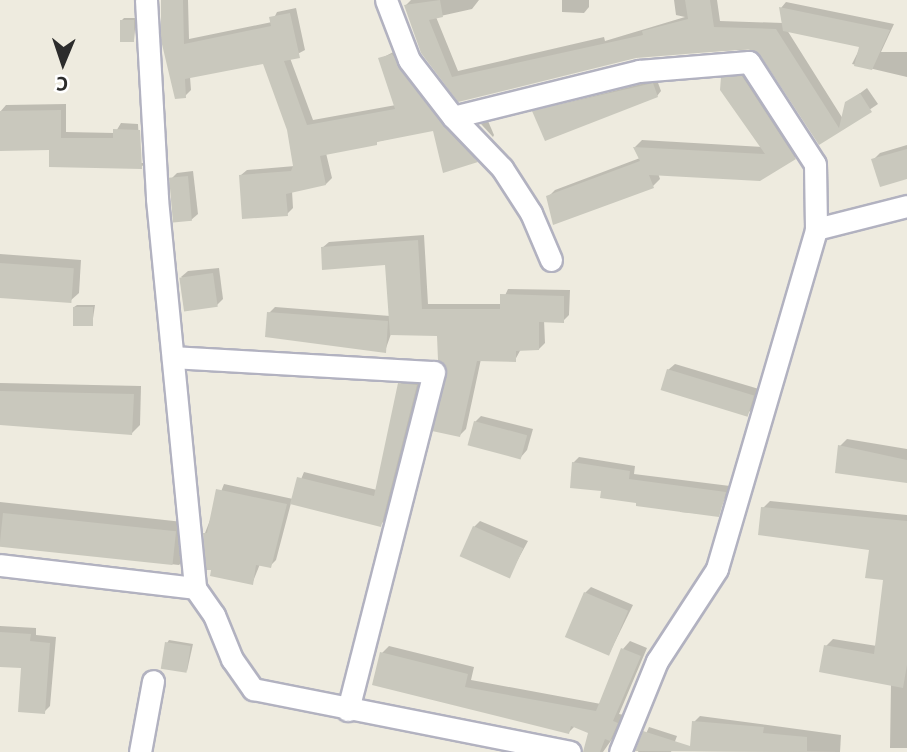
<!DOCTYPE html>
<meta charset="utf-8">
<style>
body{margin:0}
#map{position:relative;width:907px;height:752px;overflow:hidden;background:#eeebdf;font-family:"Open Sans",sans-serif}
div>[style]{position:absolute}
.shadow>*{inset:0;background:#0003}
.building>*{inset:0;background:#c9c8bd;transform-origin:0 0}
.roads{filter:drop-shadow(2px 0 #b2b2c0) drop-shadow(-2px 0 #b2b2c0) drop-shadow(0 2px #b2b2c0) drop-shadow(0 -2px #b2b2c0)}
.minor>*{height:21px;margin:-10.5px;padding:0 10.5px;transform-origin:10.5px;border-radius:10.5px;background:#fff}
span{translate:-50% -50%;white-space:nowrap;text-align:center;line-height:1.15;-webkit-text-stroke:5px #fff;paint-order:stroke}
.north{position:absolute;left:28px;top:28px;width:70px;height:70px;-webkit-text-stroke:5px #fff;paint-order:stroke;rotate:182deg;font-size:19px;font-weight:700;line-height:28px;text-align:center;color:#2c2c2c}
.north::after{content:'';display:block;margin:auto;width:24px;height:32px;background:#2c2c2c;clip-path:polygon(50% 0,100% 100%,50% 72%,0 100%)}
</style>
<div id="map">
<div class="shadow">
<i style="clip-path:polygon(163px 0,188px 0,189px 39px,272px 22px,277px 12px,296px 8px,305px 50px,290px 58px,313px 120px,396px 105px,380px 59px,399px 49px,483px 155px,444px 171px,434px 129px,326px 153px,332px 178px,326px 184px,292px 191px,293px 208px,287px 214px,241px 175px,247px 170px,295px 166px,288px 130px,264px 62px,190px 77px,191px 90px,185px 96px)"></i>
<i style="clip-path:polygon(411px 0,479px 0,472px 9px,436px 17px,458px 71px,604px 37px,605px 41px,685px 17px,676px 15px,674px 0,717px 0,720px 21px,783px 23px,781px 8px,786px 2px,894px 24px,881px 52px,907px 52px,907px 77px,852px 64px,861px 46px,787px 30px,843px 119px,847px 103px,867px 88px,878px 104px,820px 143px,756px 49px,646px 55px,459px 100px,406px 5px)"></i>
<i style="clip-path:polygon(562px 0,589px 0,589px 7px,584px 13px,562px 12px)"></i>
<i style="clip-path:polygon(124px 18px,136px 18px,134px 40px,121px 21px)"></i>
<i style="clip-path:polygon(749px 69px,802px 150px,795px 157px,658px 173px,660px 179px,653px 186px,555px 223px,548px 197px,555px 190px,640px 158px,635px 147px,642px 140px,763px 147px,723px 78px,730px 71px)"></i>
<i style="clip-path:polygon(657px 80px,661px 91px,657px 96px,534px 111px)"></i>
<i style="clip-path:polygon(66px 104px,66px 132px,115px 133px,121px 123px,138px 124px,140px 163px,144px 163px,141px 124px,146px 124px,148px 161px,141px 167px,51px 149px,0 112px,6px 105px)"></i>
<i style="clip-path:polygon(488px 121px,494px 135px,493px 137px,481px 124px)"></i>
<i style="clip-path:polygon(907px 145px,907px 177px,873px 160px,880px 153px)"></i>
<i style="clip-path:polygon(193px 171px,198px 214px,191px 220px,171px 179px,177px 173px)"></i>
<i style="clip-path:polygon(424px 235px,428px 304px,501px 304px,508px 289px,570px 290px,569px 315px,563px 321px,544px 320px,545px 343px,539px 349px,521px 349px,515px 360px,481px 359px,466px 429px,460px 435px,439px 334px,391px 334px,385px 351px,269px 313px,275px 307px,390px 316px,387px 263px,322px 248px,329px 242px)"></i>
<i style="clip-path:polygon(0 254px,81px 260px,79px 293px,70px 301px,0 296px)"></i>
<i style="clip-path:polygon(219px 268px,223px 299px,217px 305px,181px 277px,188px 271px)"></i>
<i style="clip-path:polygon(77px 305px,95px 305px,92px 325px,74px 307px)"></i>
<i style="clip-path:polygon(675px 364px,759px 389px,754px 407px,748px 413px,668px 370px)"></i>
<i style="clip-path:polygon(406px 378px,422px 380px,386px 519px,380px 525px,291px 503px,276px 560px,270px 566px,260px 564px,252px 584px,213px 569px,205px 533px,224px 484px,293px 499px,304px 472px,377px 490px,400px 384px)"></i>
<i style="clip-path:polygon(0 383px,141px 386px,140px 425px,132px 433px,0 424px)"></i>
<i style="clip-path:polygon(481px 416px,533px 429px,527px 450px,521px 457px,475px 422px)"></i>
<i style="clip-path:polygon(847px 439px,907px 449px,907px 481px,840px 446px)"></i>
<i style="clip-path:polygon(579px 457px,635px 466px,634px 474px,730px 486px,718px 515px,680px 512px,680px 508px,602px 489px,573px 463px)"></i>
<i style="clip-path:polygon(770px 501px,907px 515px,907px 748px,890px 748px,891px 684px,826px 646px,833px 639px,877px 646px,885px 579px,870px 548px,763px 508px)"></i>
<i style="clip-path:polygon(0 502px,183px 522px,187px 557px,179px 565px,0 545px)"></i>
<i style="clip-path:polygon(480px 521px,528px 541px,509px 576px,474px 527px)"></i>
<i style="clip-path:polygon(591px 587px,633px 605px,609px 654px,585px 593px)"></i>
<i style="clip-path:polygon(0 626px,36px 628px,36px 635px,56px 637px,50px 706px,44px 712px,23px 667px,0 665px)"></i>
<i style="clip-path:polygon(169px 640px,193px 644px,187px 671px,167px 643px)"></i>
<i style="clip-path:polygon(630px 641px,647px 648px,619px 714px,624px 715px,617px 732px,603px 752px,585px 752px,590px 732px,575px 726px,569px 732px,382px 653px,389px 646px,474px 667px,471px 680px,601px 704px,623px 649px)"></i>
<i style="clip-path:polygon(700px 716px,841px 735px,840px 752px,692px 751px,694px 722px)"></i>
<i style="clip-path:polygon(649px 727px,677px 736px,671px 752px,638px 752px)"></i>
</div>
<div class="building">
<i style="clip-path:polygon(161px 0,183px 0,184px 44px,271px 26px,269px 17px,290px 13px,300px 58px,284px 61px,307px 125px,395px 109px,378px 58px,392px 54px,443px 125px,478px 162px,443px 173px,433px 131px,377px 142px,377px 145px,320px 156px,326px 185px,286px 194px,288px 216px,242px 219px,239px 175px,291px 171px,293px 166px,287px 130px,263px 64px,185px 79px,186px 98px,175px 99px,161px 40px)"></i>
<i style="clip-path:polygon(440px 0,443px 17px,429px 20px,452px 77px,643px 35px,642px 31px,688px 19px,685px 0,710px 0,714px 27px,776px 29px,839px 128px,845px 102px,860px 93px,872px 112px,819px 145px,760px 55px,748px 49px,636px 58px,458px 102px,421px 53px,404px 5px)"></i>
<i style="clip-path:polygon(779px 7px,890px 30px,872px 70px,854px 66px,859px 47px,783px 31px)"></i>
<i style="left:120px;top:20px;width:14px;height:22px"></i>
<i style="clip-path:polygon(742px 76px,796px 159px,760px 181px,649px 175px,654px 188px,553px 225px,546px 196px,640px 161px,633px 147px,765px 154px,720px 90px,721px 77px)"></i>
<i style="clip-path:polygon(653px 83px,658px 97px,545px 141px,532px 111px)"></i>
<i style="clip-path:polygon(61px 110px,61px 138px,113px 138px,113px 129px,140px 130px,142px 169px,49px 167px,49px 150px,0 151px,0 111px)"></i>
<i style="clip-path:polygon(907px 149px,907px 179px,880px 187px,871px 159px)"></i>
<i style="left:188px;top:176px;width:45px;height:19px;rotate:85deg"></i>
<i style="clip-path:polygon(418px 240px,422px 309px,500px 309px,500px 294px,564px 296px,564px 323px,539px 322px,539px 350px,516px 351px,516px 362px,477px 361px,460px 437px,432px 431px,447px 374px,438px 360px,437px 336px,390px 335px,385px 265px,322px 270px,321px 247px)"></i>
<i style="left:0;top:263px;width:74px;height:35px;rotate:4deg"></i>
<i style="left:213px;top:273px;width:34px;height:34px;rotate:82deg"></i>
<i style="left:73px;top:307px;width:20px;height:19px"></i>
<i style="clip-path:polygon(267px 312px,388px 321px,386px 353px,265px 337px)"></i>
<i style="left:667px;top:369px;width:91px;height:22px;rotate:17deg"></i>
<i style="clip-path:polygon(398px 383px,417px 385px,381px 527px,290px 504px,297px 477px,374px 496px)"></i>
<i style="clip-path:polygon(0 391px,134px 394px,132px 435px,0 425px)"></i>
<i style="left:474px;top:421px;width:55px;height:25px;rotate:15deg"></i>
<i style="clip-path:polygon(838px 445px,907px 460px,907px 483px,835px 473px)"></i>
<i style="clip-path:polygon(572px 462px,630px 471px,629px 479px,726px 492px,719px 517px,636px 506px,636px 503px,600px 498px,601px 491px,570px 488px)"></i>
<i style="clip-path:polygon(216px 489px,287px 504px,271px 568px,256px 565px,253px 585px,210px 576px,211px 570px,206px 570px,203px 533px,207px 533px)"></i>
<i style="clip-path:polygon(761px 507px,907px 521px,907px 665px,903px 688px,819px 672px,824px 645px,874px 654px,883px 580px,865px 578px,869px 550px,758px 535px)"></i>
<i style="left:3px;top:513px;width:174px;height:34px;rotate:6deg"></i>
<i style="left:473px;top:526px;width:55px;height:33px;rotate:24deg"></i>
<i style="left:584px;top:592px;width:48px;height:49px;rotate:23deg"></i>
<i style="clip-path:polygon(0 632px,31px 634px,30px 641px,50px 643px,45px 714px,18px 712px,21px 668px,0 667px)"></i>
<i style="left:165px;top:642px;width:26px;height:27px;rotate:9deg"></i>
<i style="clip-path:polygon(621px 648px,641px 656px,613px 721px,618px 723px,610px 741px,605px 739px,600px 752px,583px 752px,588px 733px,571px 726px,569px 734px,372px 685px,380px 652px,468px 674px,465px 687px,596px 711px)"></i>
<i style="clip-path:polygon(692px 721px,764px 727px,763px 733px,807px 737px,807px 752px,635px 751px,643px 731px,690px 746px)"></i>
</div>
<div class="roads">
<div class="minor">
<i style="left:146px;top:0;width:199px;rotate:86.8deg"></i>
<i style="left:157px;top:199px;width:391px;rotate:84.4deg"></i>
<i style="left:195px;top:588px;width:33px;rotate:55deg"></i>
<i style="left:214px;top:615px;width:48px;rotate:67.8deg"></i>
<i style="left:232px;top:659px;width:37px;rotate:55deg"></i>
<i style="left:253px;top:689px;width:323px;rotate:11.2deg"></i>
<i style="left:386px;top:0;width:64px;rotate:69deg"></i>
<i style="left:409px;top:60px;width:72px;rotate:52.3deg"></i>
<i style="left:453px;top:117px;width:192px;rotate:-13.9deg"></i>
<i style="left:639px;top:71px;width:110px;rotate:-4.7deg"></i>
<i style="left:749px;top:62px;width:121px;rotate:57.1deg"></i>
<i style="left:815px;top:164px;width:66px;rotate:89.1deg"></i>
<i style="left:816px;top:230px;width:353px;rotate:106.3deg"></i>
<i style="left:717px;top:569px;width:110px;rotate:123.1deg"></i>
<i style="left:657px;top:661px;width:98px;rotate:112.1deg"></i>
<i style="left:453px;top:117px;width:71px;rotate:46.1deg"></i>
<i style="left:502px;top:168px;width:54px;rotate:57.2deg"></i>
<i style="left:531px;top:213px;width:51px;rotate:66.9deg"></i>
<i style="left:816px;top:229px;width:94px;rotate:-14.2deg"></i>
<i style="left:173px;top:357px;width:261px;rotate:3.3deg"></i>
<i style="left:434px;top:372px;width:349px;rotate:104.3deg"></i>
<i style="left:0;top:565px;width:196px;rotate:6.7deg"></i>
<i style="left:140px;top:752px;width:72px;rotate:-79.6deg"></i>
</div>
</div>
<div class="north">С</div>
</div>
